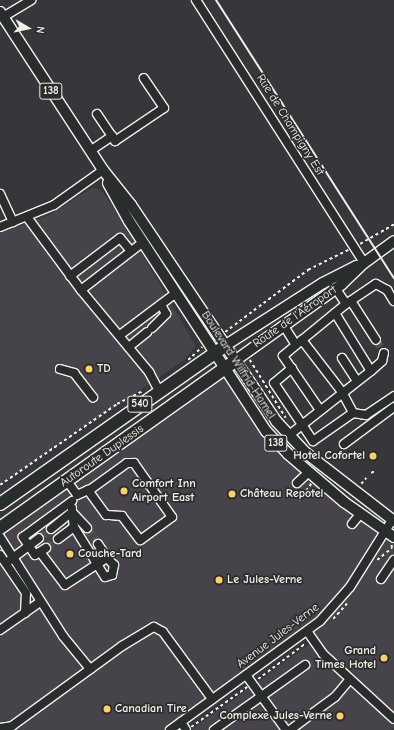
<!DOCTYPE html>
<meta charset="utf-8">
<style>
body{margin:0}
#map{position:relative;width:394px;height:730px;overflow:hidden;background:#37373b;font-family:"Comic Neue",sans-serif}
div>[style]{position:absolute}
.built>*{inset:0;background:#47434a}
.minor-tunnel>*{height:8px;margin-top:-4px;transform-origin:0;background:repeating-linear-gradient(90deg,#535355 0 8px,transparent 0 12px)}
.path>*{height:1.5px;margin-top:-0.75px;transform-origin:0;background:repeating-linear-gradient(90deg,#f4f1e8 0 3px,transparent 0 6px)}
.roads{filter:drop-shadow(1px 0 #f4f1e8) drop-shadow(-1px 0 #f4f1e8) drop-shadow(0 1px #f4f1e8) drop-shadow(0 -1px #f4f1e8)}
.minor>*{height:8px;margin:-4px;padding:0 4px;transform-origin:4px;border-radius:4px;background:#2a2d2e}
.major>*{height:10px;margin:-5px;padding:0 5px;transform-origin:5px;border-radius:5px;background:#2a2d2e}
.highway>*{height:12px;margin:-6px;padding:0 6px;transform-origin:6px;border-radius:6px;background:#2a2d2e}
.rail>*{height:2px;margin:-1px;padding:0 1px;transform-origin:1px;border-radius:1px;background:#f4f1e8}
.dots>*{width:11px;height:11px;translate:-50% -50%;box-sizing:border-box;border:2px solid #2a2d2e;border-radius:50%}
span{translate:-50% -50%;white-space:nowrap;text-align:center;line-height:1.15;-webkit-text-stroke:3.5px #2a2d2e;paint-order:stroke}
.shield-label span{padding:1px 3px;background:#2a2d2e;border:1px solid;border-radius:3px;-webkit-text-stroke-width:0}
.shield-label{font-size:11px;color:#f4f1e8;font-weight:700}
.street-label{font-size:12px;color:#f4f1e8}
.poi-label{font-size:12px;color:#f4f1e8;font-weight:700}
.left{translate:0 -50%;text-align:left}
.right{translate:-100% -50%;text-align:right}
.north{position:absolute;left:8px;top:8px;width:40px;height:40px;-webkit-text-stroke:3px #2a2d2e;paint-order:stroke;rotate:99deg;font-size:11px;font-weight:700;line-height:16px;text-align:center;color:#f4f1e8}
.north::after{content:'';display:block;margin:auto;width:14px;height:18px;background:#f4f1e8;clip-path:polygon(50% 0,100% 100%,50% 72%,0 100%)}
</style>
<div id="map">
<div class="built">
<i style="clip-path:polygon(92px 188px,101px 190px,119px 215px,196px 346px,183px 361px,0 485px,0 233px,49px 215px)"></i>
<i style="clip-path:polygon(224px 368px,271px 437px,394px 537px,394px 728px,391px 730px,191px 730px,314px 641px,307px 632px,170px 730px,0 730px,0 528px)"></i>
</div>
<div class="minor-tunnel">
<i style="left:376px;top:340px;width:15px;rotate:58deg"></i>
<i style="left:87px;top:528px;width:19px;rotate:55deg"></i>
<i style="left:39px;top:538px;width:15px;rotate:-37deg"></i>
<i style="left:46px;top:548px;width:15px;rotate:-37deg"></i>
</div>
<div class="path">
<i style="left:360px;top:244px;width:39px;rotate:-30deg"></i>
<i style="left:225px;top:332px;width:104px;rotate:-36.8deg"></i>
<i style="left:308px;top:270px;width:45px;rotate:-26.6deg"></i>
<i style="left:188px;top:360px;width:19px;rotate:-43deg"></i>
<i style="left:250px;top:360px;width:68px;rotate:58.2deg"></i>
<i style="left:371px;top:473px;width:4px;rotate:-27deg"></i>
<i style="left:361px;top:484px;width:8px;rotate:-50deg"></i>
<i style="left:0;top:485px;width:142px;rotate:-34.7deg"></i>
<i style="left:117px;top:404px;width:29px;rotate:-27deg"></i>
<i style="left:299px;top:501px;width:21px;rotate:-55deg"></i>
<i style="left:377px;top:560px;width:19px;rotate:-39deg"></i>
<i style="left:392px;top:548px;width:3px;rotate:-108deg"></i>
<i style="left:333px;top:619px;width:24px;rotate:-48deg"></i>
<i style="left:258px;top:679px;width:60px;rotate:-36.9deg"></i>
<i style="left:191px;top:727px;width:69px;rotate:-35.5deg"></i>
</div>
<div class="roads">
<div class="minor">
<i style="left:196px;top:0;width:312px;rotate:57.4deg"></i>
<i style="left:3px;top:17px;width:33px;rotate:-31deg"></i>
<i style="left:97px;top:114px;width:27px;rotate:56deg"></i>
<i style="left:90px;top:151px;width:27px;rotate:-34deg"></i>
<i style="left:112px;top:136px;width:6px;rotate:59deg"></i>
<i style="left:115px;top:141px;width:59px;rotate:-34deg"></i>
<i style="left:164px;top:108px;width:36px;rotate:-124deg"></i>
<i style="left:0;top:194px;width:31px;rotate:65deg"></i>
<i style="left:27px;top:217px;width:91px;rotate:53.5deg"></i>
<i style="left:81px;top:290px;width:78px;rotate:-37.7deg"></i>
<i style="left:0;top:227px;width:58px;rotate:-22.2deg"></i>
<i style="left:54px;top:205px;width:60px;rotate:-35.5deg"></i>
<i style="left:70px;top:276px;width:63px;rotate:-37.2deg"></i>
<i style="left:120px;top:238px;width:17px;rotate:50deg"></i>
<i style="left:336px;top:289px;width:18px;rotate:56deg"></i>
<i style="left:346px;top:304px;width:36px;rotate:-34deg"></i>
<i style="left:376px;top:284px;width:13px;rotate:29deg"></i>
<i style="left:387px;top:290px;width:13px;rotate:58deg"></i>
<i style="left:81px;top:290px;width:107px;rotate:50.3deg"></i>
<i style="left:149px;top:372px;width:21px;rotate:62deg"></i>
<i style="left:351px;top:301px;width:46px;rotate:57.3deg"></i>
<i style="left:335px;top:313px;width:68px;rotate:58.2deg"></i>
<i style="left:371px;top:371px;width:15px;rotate:-42deg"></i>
<i style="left:382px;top:361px;width:8px;rotate:-76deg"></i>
<i style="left:284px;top:326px;width:22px;rotate:58deg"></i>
<i style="left:296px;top:345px;width:8px;rotate:-40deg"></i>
<i style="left:302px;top:340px;width:66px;rotate:52.4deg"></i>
<i style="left:342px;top:392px;width:24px;rotate:62deg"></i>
<i style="left:152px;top:328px;width:20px;rotate:-45deg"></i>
<i style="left:166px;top:314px;width:11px;rotate:-117deg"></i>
<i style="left:120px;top:335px;width:70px;rotate:-36.9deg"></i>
<i style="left:302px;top:340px;width:57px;rotate:-39.3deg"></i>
<i style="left:296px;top:345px;width:17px;rotate:140deg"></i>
<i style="left:283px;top:356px;width:65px;rotate:55.6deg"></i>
<i style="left:130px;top:346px;width:22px;rotate:-39deg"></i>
<i style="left:342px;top:358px;width:27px;rotate:57deg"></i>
<i style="left:292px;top:368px;width:23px;rotate:140deg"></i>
<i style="left:274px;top:383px;width:70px;rotate:56.1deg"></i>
<i style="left:313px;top:441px;width:49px;rotate:-35deg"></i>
<i style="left:353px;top:413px;width:13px;rotate:9deg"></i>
<i style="left:366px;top:415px;width:34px;rotate:-34deg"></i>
<i style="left:60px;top:369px;width:15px;rotate:16deg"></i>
<i style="left:74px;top:373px;width:31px;rotate:52deg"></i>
<i style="left:288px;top:436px;width:105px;rotate:-38.1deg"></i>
<i style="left:344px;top:444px;width:62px;rotate:-36.5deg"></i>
<i style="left:67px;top:481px;width:17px;rotate:54deg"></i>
<i style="left:77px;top:495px;width:12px;rotate:-24deg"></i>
<i style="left:88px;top:490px;width:3px;rotate:-18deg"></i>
<i style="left:91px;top:489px;width:44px;rotate:-35.8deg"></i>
<i style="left:127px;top:463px;width:7px"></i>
<i style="left:134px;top:463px;width:66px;rotate:54.9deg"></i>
<i style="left:172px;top:517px;width:39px;rotate:144deg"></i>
<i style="left:140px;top:540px;width:30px;rotate:-127deg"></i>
<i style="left:122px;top:516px;width:16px;rotate:-176deg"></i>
<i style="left:106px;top:515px;width:31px;rotate:-126deg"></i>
<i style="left:297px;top:483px;width:16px;rotate:-43deg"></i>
<i style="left:72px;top:512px;width:22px;rotate:47deg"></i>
<i style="left:352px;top:524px;width:13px;rotate:-51deg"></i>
<i style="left:51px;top:529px;width:27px;rotate:-39deg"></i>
<i style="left:72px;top:512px;width:4px;rotate:-90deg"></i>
<i style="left:0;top:537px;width:117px;rotate:57.5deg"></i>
<i style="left:63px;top:636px;width:43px;rotate:50.7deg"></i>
<i style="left:58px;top:539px;width:20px;rotate:-37deg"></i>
<i style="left:98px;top:544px;width:17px;rotate:57deg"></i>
<i style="left:46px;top:548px;width:13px;rotate:148deg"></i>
<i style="left:35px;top:555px;width:22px;rotate:-124deg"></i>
<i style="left:23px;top:537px;width:61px;rotate:-36.3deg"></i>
<i style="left:40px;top:552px;width:41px;rotate:52.9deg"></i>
<i style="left:65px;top:585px;width:38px;rotate:-33deg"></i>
<i style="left:97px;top:564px;width:12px;rotate:-31deg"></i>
<i style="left:107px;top:558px;width:10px;rotate:45deg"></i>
<i style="left:114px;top:565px;width:10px;rotate:101deg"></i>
<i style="left:112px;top:575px;width:7px;rotate:164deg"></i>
<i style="left:105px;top:577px;width:15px;rotate:-122deg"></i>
<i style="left:97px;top:564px;width:44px;rotate:-121.9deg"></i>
<i style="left:74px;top:527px;width:15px;rotate:-98deg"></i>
<i style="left:0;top:555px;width:46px;rotate:55.6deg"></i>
<i style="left:26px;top:593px;width:20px;rotate:93deg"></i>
<i style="left:10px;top:560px;width:36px;rotate:-37deg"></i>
<i style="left:381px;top:579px;width:23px;rotate:-56deg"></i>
<i style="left:0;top:630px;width:49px;rotate:-35deg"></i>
<i style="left:307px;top:631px;width:28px;rotate:55deg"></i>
<i style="left:323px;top:654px;width:96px;rotate:42.5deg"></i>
<i style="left:246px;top:675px;width:68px;rotate:54deg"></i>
<i style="left:181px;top:722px;width:9px;rotate:58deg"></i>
<i style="left:0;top:728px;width:12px;rotate:-9deg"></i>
<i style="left:12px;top:726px;width:136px;rotate:-36deg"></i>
<i style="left:122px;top:646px;width:37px;rotate:-31deg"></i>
<i style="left:154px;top:627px;width:10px;rotate:29deg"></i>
<i style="left:163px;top:632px;width:83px;rotate:53.8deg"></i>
<i style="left:170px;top:730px;width:185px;rotate:-36deg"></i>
<i style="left:320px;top:621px;width:45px;rotate:-48.6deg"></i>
<i style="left:350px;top:587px;width:79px;rotate:-57.9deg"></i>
<i style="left:214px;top:730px;width:112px;rotate:-35.5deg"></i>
<i style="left:290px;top:730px;width:56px;rotate:-36.3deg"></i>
<i style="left:335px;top:697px;width:23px;rotate:-50deg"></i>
</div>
<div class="major">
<i style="left:0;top:12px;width:189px;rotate:56.9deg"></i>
<i style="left:103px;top:170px;width:45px;rotate:51.3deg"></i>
<i style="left:131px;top:205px;width:260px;rotate:56.1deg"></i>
<i style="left:276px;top:421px;width:44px;rotate:46.8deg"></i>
<i style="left:306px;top:453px;width:111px;rotate:37.7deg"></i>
<i style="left:108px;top:183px;width:43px;rotate:61.1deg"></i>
<i style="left:129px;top:221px;width:251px;rotate:56.9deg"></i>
<i style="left:266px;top:431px;width:32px;rotate:46deg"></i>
<i style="left:288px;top:454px;width:74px;rotate:40.6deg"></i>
<i style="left:344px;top:502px;width:61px;rotate:35deg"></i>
<i style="left:226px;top:345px;width:115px;rotate:-32.6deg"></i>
<i style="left:323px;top:283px;width:38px;rotate:-27deg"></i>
<i style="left:236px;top:360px;width:130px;rotate:-35.6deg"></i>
<i style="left:342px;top:284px;width:30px;rotate:-44deg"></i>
<i style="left:364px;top:263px;width:37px;rotate:-36deg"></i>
</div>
<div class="highway">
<i style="left:0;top:504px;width:276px;rotate:-35.1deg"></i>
<i style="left:0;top:528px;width:290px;rotate:-35.4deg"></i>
</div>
</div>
<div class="rail">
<i style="left:216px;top:0;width:330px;rotate:57.4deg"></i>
</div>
<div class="dots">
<i style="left:89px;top:369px;background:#ffd166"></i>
<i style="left:373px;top:456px;background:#ffd166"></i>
<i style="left:124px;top:491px;background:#ffd166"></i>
<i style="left:232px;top:494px;background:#ffd166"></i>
<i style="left:70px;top:554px;background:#ffd166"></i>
<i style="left:219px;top:580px;background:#ffd166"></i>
<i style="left:384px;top:658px;background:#ffd166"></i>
<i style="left:107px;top:709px;background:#ffd166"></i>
<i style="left:340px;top:716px;background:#ffd166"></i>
</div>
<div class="shield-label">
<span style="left:51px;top:91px">138</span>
<span style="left:140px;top:404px">540</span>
<span style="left:276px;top:443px">138</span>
</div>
<div class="street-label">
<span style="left:290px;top:125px;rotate:58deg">Rue de Champigny Est</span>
<span style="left:295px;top:317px;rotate:-35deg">Route de l'Aéroport</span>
<span style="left:238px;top:365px;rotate:57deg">Boulevard Wilfrid-Hamel</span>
<span style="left:102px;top:456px;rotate:-35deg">Autoroute Duplessis</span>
<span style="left:278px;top:636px;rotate:-37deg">Avenue Jules-Verne</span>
</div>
<div class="poi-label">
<span class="left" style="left:97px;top:369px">TD</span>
<span class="right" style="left:365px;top:456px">Hotel Cofortel</span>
<span class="left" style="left:132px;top:491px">Comfort Inn<br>Airport East</span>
<span class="left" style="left:240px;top:494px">Château Repotel</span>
<span class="left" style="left:78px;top:554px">Couche-Tard</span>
<span class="left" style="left:227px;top:580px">Le Jules-Verne</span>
<span class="right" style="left:376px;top:658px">Grand<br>Times Hotel</span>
<span class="left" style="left:115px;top:709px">Canadian Tire</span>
<span class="right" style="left:332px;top:716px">Complexe Jules-Verne</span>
</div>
<div class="north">N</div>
</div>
